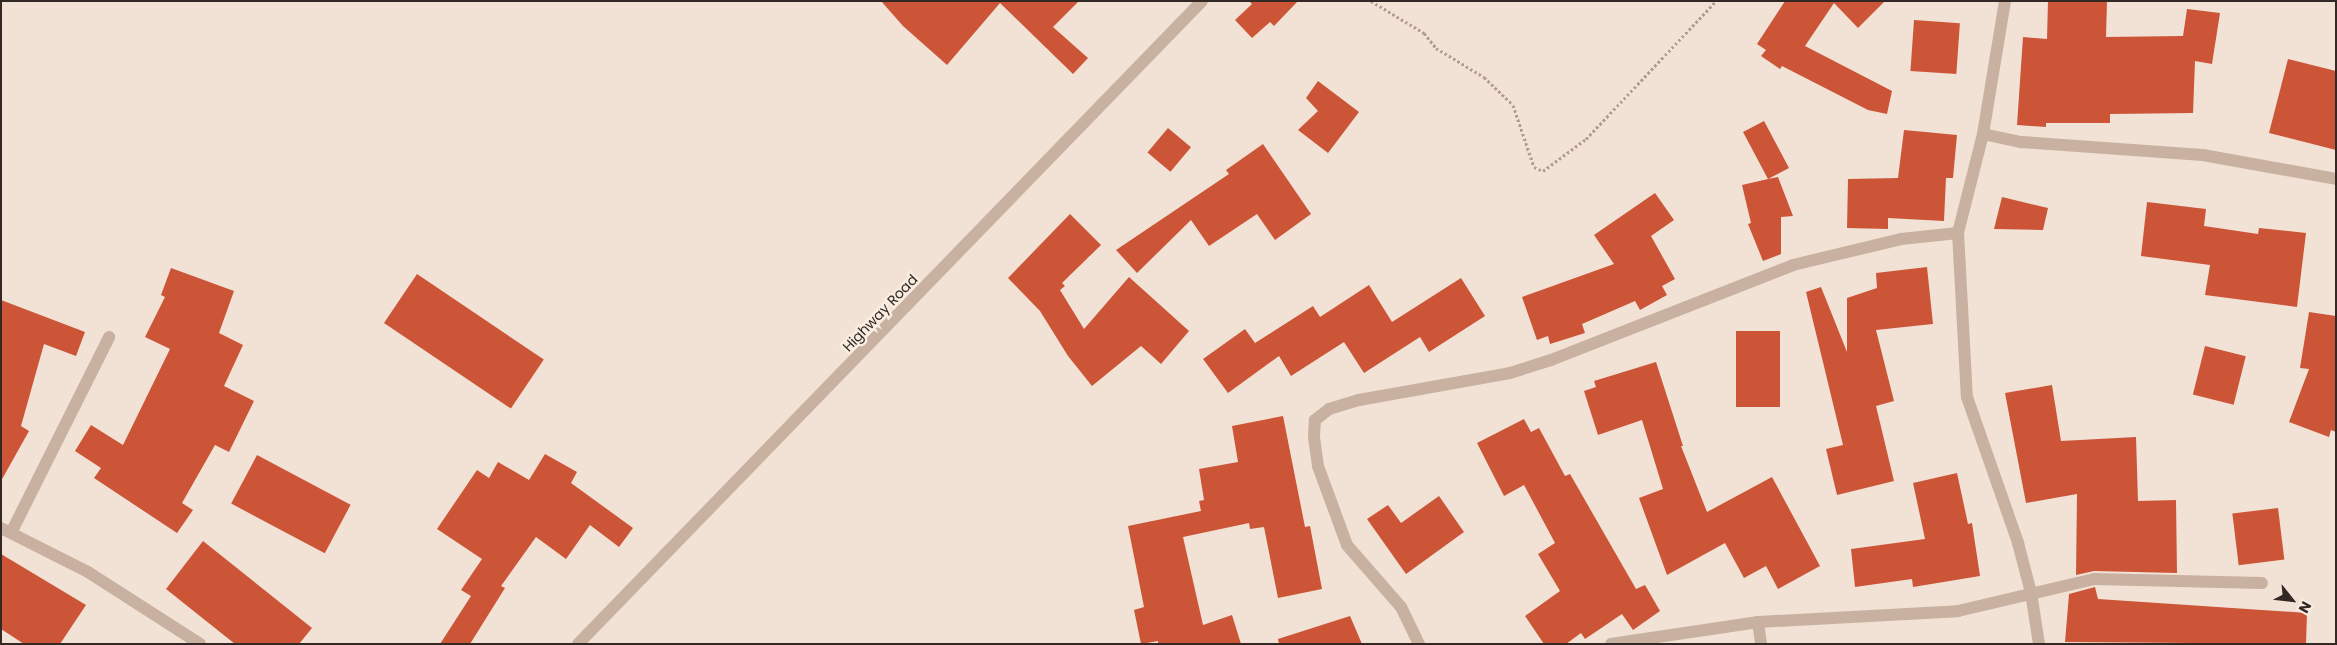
<!DOCTYPE html>
<style>
body{margin:0}
#map{position:relative;width:2337px;height:645px;overflow:hidden;background:#f1e2d5;font-family:Poppins,sans-serif}
div>[style]{position:absolute}
.building>*{inset:0;background:#cc5538;transform-origin:0 0}
.path>*{height:3px;margin-top:-1.5px;transform-origin:0;background:repeating-linear-gradient(90deg,#b59b8b 0 2.5px,transparent 0 5px)}
.minor>*{height:12px;margin:-6px;padding:0 6px;transform-origin:6px;border-radius:6px;background:#c9b1a1}
span{translate:-50% -50%;white-space:nowrap;text-align:center;line-height:1.15;-webkit-text-stroke:5px #f9ede1;paint-order:stroke}
.street-label{font-size:14px;color:#332824}
.frame{position:absolute;inset:0;border:2px solid #332824;pointer-events:none}
.north{position:absolute;left:2267px;top:575px;width:50px;height:50px;-webkit-text-stroke:4px #f9ede1;paint-order:stroke;rotate:119deg;font-size:14px;font-weight:700;line-height:20px;text-align:center;color:#332824}
.north::after{content:'';display:block;margin:auto;width:18px;height:22px;background:#332824;clip-path:polygon(50% 0,100% 100%,50% 72%,0 100%)}
</style>
<div id="map">
<div class="building">
<i style="clip-path:polygon(881px 1px,1079px 1px,1053px 27px,1088px 58px,1073px 74px,1000px 3px,947px 65px,903px 26px)"></i>
<i style="clip-path:polygon(1249px 1px,1298px 1px,1274px 26px,1270px 22px,1252px 38px,1235px 20px,1252px 4px)"></i>
<i style="clip-path:polygon(1785px 1px,1885px 1px,1858px 28px,1834px 3px,1805px 46px,1892px 91px,1887px 114px,1868px 110px,1782px 66px,1780px 69px,1761px 56px,1766px 50px,1757px 44px)"></i>
<i style="clip-path:polygon(2048px 1px,2107px 1px,2106px 37px,2183px 36px,2187px 9px,2220px 13px,2212px 64px,2195px 61px,2193px 113px,2110px 114px,2110px 123px,2046px 123px,2046px 127px,2017px 125px,2023px 37px,2047px 39px)"></i>
<i style="left:1914px;top:20px;width:46px;height:51px;rotate:4deg"></i>
<i style="clip-path:polygon(2288px 59px,2336px 71px,2336px 150px,2269px 133px)"></i>
<i style="clip-path:polygon(1318px 81px,1359px 112px,1328px 153px,1298px 130px,1318px 111px,1306px 98px)"></i>
<i style="clip-path:polygon(1764px 121px,1789px 168px,1768px 179px,1778px 177px,1793px 216px,1781px 217px,1781px 254px,1763px 261px,1748px 224px,1751px 223px,1742px 185px,1768px 179px,1743px 132px)"></i>
<i style="left:1168px;top:128px;width:30px;height:32px;rotate:40deg"></i>
<i style="clip-path:polygon(1904px 130px,1957px 135px,1953px 178px,1946px 178px,1944px 221px,1888px 218px,1888px 229px,1847px 228px,1848px 179px,1898px 178px)"></i>
<i style="clip-path:polygon(1263px 144px,1311px 214px,1275px 240px,1257px 214px,1209px 246px,1191px 220px,1137px 273px,1116px 250px,1229px 174px,1226px 170px)"></i>
<i style="clip-path:polygon(1655px 193px,1674px 220px,1651px 236px,1675px 279px,1662px 286px,1667px 295px,1640px 310px,1635px 301px,1582px 324px,1585px 333px,1550px 344px,1548px 336px,1537px 340px,1522px 297px,1614px 264px,1594px 235px)"></i>
<i style="clip-path:polygon(2002px 197px,2048px 208px,2043px 230px,1994px 229px)"></i>
<i style="clip-path:polygon(2147px 202px,2206px 209px,2204px 226px,2258px 234px,2259px 228px,2306px 233px,2297px 307px,2205px 295px,2210px 265px,2141px 256px)"></i>
<i style="clip-path:polygon(1070px 214px,1101px 245px,1062px 283px,1065px 286px,1060px 290px,1084px 329px,1129px 277px,1189px 331px,1161px 364px,1141px 346px,1092px 386px,1068px 356px,1040px 311px,1008px 278px)"></i>
<i style="clip-path:polygon(1927px 267px,1933px 324px,1876px 330px,1894px 401px,1876px 406px,1894px 481px,1837px 495px,1826px 449px,1843px 445px,1806px 292px,1821px 287px,1847px 352px,1847px 298px,1877px 288px,1876px 273px)"></i>
<i style="clip-path:polygon(171px 268px,234px 291px,219px 333px,243px 345px,224px 386px,254px 401px,229px 452px,215px 445px,182px 503px,193px 510px,177px 533px,94px 478px,101px 468px,75px 451px,91px 425px,123px 445px,170px 349px,145px 337px,165px 297px,161px 295px)"></i>
<i style="left:417px;top:274px;width:153px;height:59px;rotate:34deg"></i>
<i style="clip-path:polygon(1461px 278px,1485px 316px,1429px 352px,1420px 337px,1364px 373px,1344px 342px,1291px 376px,1279px 356px,1228px 393px,1203px 359px,1245px 329px,1255px 343px,1313px 306px,1320px 317px,1369px 285px,1392px 322px)"></i>
<i style="clip-path:polygon(1px 300px,85px 332px,76px 356px,44px 344px,21px 426px,29px 431px,1px 481px)"></i>
<i style="clip-path:polygon(2309px 312px,2336px 316px,2336px 432px,2331px 430px,2329px 437px,2289px 422px,2309px 369px,2300px 368px)"></i>
<i style="left:1736px;top:331px;width:44px;height:76px"></i>
<i style="left:2205px;top:346px;width:42px;height:50px;rotate:14deg"></i>
<i style="clip-path:polygon(1656px 362px,1683px 446px,1681px 446px,1707px 512px,1772px 477px,1820px 566px,1778px 589px,1766px 566px,1744px 578px,1725px 543px,1667px 575px,1639px 498px,1663px 489px,1642px 420px,1598px 435px,1584px 391px,1596px 387px,1594px 381px)"></i>
<i style="clip-path:polygon(2052px 385px,2061px 441px,2136px 437px,2138px 501px,2176px 500px,2177px 573px,2094px 571px,2076px 575px,2077px 494px,2026px 503px,2005px 393px)"></i>
<i style="clip-path:polygon(1283px 416px,1305px 527px,1310px 526px,1322px 589px,1278px 598px,1264px 527px,1250px 529px,1249px 523px,1183px 537px,1203px 625px,1232px 615px,1241px 644px,1158px 644px,1158px 641px,1141px 644px,1134px 610px,1144px 607px,1128px 526px,1201px 511px,1199px 501px,1204px 500px,1199px 469px,1238px 462px,1232px 426px)"></i>
<i style="clip-path:polygon(1524px 419px,1531px 432px,1539px 428px,1565px 476px,1570px 474px,1636px 589px,1645px 585px,1660px 611px,1633px 630px,1622px 614px,1585px 639px,1581px 633px,1566px 644px,1544px 644px,1525px 616px,1560px 591px,1538px 554px,1555px 543px,1524px 485px,1504px 496px,1477px 443px)"></i>
<i style="clip-path:polygon(545px 454px,577px 472px,571px 483px,633px 528px,619px 547px,590px 525px,566px 559px,536px 537px,501px 586px,505px 588px,470px 644px,440px 644px,471px 596px,461px 590px,482px 559px,437px 529px,477px 470px,489px 478px,498px 462px,529px 480px)"></i>
<i style="left:257px;top:455px;width:106px;height:55px;rotate:28deg"></i>
<i style="clip-path:polygon(1957px 473px,1968px 524px,1972px 523px,1980px 576px,1913px 587px,1912px 579px,1855px 587px,1851px 549px,1925px 539px,1913px 483px)"></i>
<i style="clip-path:polygon(1439px 496px,1464px 532px,1406px 574px,1367px 519px,1388px 505px,1401px 523px)"></i>
<i style="left:2278px;top:508px;width:52px;height:46px;rotate:83deg"></i>
<i style="clip-path:polygon(203px 541px,312px 628px,299px 644px,235px 644px,166px 589px)"></i>
<i style="clip-path:polygon(1px 554px,86px 605px,60px 644px,24px 644px,1px 629px)"></i>
<i style="clip-path:polygon(2095px 587px,2098px 599px,2307px 613px,2306px 644px,2065px 642px,2069px 594px)"></i>
<i style="clip-path:polygon(1350px 616px,1362px 644px,1279px 644px,1278px 639px)"></i>
</div>
<div class="path">
<i style="left:1371px;top:1px;width:62px;rotate:31.1deg"></i>
<i style="left:1424px;top:33px;width:19px;rotate:51deg"></i>
<i style="left:1436px;top:48px;width:56px;rotate:31.1deg"></i>
<i style="left:1484px;top:77px;width:40px;rotate:44deg"></i>
<i style="left:1513px;top:105px;width:65px;rotate:71.3deg"></i>
<i style="left:1534px;top:167px;width:10px;rotate:24deg"></i>
<i style="left:1543px;top:171px;width:54px;rotate:-36.7deg"></i>
<i style="left:1586px;top:139px;width:190px;rotate:-46.7deg"></i>
</div>
<div class="minor">
<i style="left:2005px;top:1px;width:135px;rotate:99.4deg"></i>
<i style="left:1983px;top:134px;width:102px;rotate:104.2deg"></i>
<i style="left:1958px;top:233px;width:164px;rotate:86.9deg"></i>
<i style="left:1967px;top:397px;width:155px;rotate:70.7deg"></i>
<i style="left:2018px;top:543px;width:52px;rotate:75.4deg"></i>
<i style="left:2031px;top:593px;width:52px;rotate:81.1deg"></i>
<i style="left:1983px;top:134px;width:40px;rotate:12deg"></i>
<i style="left:2022px;top:142px;width:181px;rotate:4.1deg"></i>
<i style="left:2203px;top:155px;width:135px;rotate:10.2deg"></i>
<i style="left:1px;top:528px;width:97px;rotate:26.8deg"></i>
<i style="left:88px;top:572px;width:133px;rotate:32.7deg"></i>
<i style="left:12px;top:531px;width:217px;rotate:-63.4deg"></i>
<i style="left:1758px;top:622px;width:22px;rotate:82deg"></i>
<i style="left:578px;top:644px;width:896px;rotate:-45.86deg"></i>
<i style="left:1419px;top:644px;width:41px;rotate:-115.9deg"></i>
<i style="left:1401px;top:607px;width:82px;rotate:-131.1deg"></i>
<i style="left:1347px;top:545px;width:84px;rotate:-110.2deg"></i>
<i style="left:1318px;top:466px;width:29px;rotate:-98deg"></i>
<i style="left:1314px;top:437px;width:17px;rotate:-87deg"></i>
<i style="left:1315px;top:420px;width:18px;rotate:-38deg"></i>
<i style="left:1329px;top:409px;width:31px;rotate:-17deg"></i>
<i style="left:1359px;top:400px;width:153px;rotate:-10.1deg"></i>
<i style="left:1510px;top:373px;width:43px;rotate:-17.6deg"></i>
<i style="left:1551px;top:360px;width:260px;rotate:-21.4deg"></i>
<i style="left:1793px;top:265px;width:111px;rotate:-13.5deg"></i>
<i style="left:1901px;top:239px;width:57px;rotate:-6deg"></i>
<i style="left:1611px;top:644px;width:149px;rotate:-8.5deg"></i>
<i style="left:1758px;top:622px;width:200px;rotate:-3.1deg"></i>
<i style="left:1958px;top:611px;width:140px;rotate:-13.2deg"></i>
<i style="left:2094px;top:579px;width:168px;rotate:1.4deg"></i>
</div>
<div class="street-label">
<span style="left:880px;top:313px;rotate:-46deg">Highway Road</span>
</div>
<div class="frame"></div>
<div class="north">N</div>
</div>
